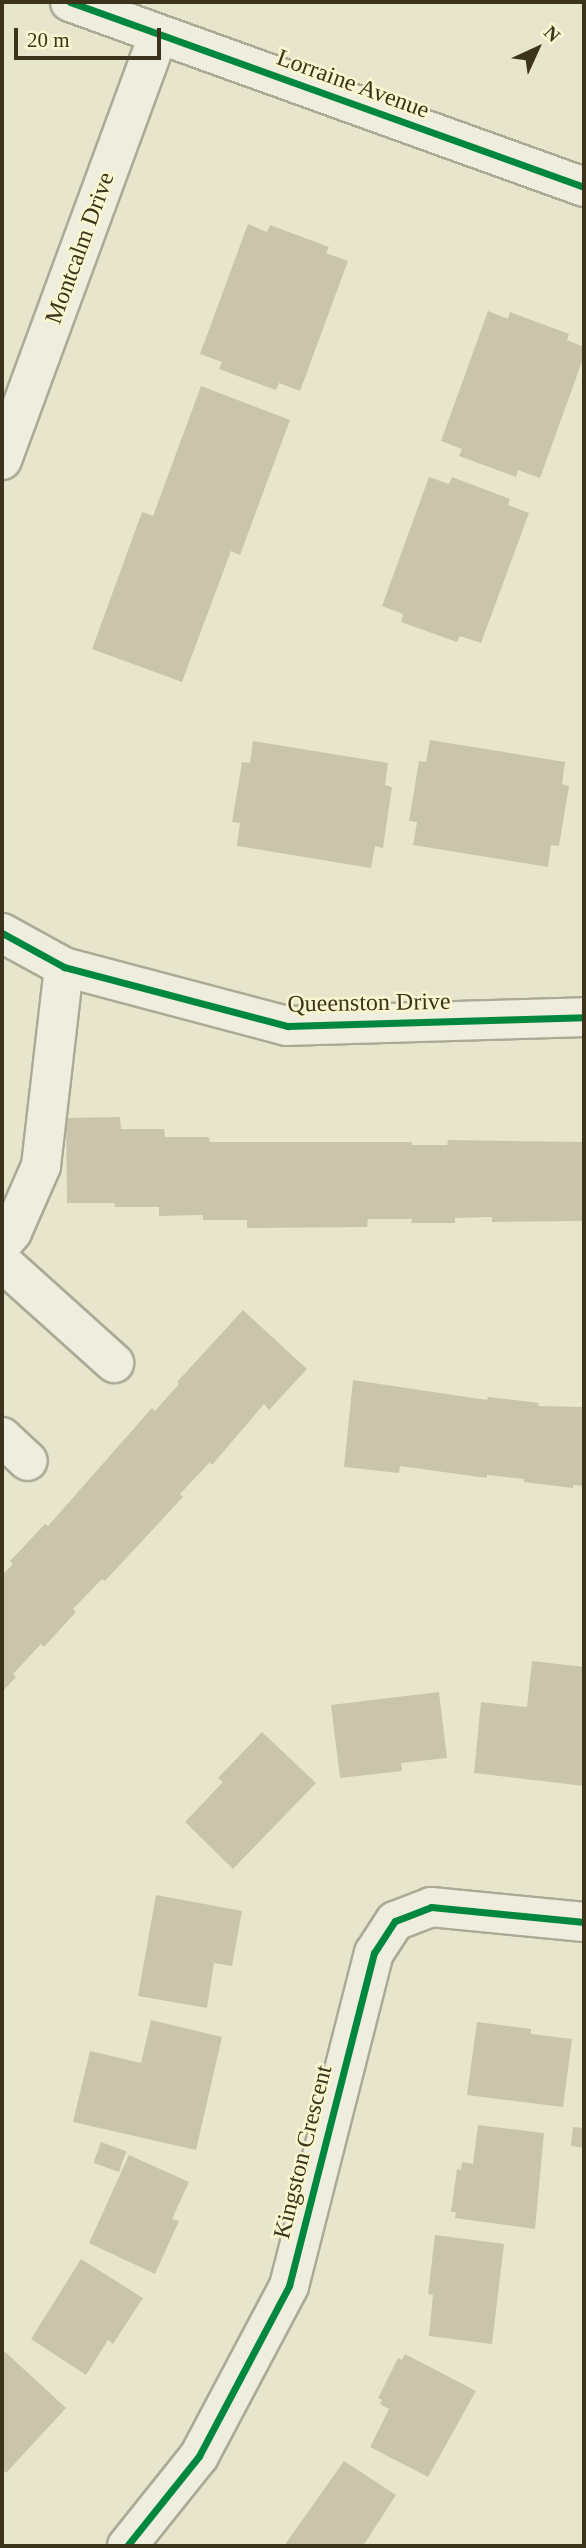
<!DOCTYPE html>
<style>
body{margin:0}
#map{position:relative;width:586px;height:2548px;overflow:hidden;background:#e7e6cc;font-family:Georgia,serif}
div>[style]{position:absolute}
.building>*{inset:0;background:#cbc4ac;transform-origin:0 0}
.roads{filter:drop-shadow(2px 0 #aca995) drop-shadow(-2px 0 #aca995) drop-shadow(0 2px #aca995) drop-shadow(0 -2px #aca995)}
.minor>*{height:38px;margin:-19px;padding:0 19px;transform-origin:19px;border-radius:19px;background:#eeedde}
.cycleway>*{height:7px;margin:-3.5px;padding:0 3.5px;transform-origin:3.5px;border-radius:3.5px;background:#00873e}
span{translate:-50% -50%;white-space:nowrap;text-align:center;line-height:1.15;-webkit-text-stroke:5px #f9f7d0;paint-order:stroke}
.street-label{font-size:24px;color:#3c331c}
.frame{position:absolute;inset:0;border:4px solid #3c331c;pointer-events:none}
.north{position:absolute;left:502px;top:14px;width:70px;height:70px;-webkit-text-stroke:5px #f9f7d0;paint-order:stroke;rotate:45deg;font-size:19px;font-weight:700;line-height:28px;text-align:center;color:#3c331c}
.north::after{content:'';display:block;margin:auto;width:24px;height:32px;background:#3c331c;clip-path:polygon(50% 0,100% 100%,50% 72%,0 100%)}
.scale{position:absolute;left:14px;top:28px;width:147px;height:32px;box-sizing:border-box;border:4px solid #3c331c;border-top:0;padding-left:9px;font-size:21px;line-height:24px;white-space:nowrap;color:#3c331c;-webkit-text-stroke:5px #f9f7d0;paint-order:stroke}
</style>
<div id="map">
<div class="building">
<i style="clip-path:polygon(248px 224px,267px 232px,270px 225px,329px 247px,326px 253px,348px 261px,300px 391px,279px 383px,276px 390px,219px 369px,222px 362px,200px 354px)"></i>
<i style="clip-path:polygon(488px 311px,508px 319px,510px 312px,569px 334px,567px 340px,584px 347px,584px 356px,540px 478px,518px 470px,516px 477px,459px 456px,462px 449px,441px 441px)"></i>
<i style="clip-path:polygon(201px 386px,290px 420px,240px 555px,231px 551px,182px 682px,92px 649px,142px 512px,153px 516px)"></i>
<i style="clip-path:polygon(429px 477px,449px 484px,452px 477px,510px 499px,508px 505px,529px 513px,481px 643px,460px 636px,457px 642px,401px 622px,403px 614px,382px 606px)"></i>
<i style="clip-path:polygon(430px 740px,565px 762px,562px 784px,569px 786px,559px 846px,551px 845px,548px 867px,413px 845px,417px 822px,409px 821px,419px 761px,426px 762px)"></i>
<i style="clip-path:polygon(253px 741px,388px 763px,385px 785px,392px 787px,383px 848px,375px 846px,371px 868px,237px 846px,240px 823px,232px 822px,242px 762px,250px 763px)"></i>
<i style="clip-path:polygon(120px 1117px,121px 1129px,164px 1129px,165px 1137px,209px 1137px,210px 1142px,412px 1142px,412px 1145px,447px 1145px,448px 1140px,584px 1142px,584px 1221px,492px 1222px,492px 1217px,455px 1218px,455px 1223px,411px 1223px,412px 1219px,368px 1219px,367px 1227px,247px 1228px,247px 1220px,203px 1220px,203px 1215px,159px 1216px,159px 1207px,115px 1207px,114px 1203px,67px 1203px,66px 1118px)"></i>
<i style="clip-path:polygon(243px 1310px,307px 1369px,269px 1410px,264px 1404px,212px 1465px,210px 1462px,180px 1494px,183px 1497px,105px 1581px,102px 1579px,73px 1609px,76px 1612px,44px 1647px,41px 1644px,13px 1674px,16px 1677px,2px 1692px,2px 1575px,13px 1564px,10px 1561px,45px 1524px,48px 1526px,152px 1408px,155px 1411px,179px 1384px,177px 1382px)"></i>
<i style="clip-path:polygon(353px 1380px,487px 1400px,488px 1397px,539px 1403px,538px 1406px,584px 1407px,584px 1486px,573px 1485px,573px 1488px,524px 1482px,524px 1479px,487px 1475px,487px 1478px,400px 1466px,399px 1473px,344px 1467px)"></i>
<i style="clip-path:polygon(532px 1661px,584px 1667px,584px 1786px,474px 1773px,481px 1702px,527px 1707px)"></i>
<i style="clip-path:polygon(439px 1692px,447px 1758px,401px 1763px,402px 1771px,340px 1778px,331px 1705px)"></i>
<i style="clip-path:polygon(262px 1732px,316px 1783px,233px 1869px,185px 1822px,223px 1782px,218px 1778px)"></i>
<i style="clip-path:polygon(156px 1895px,242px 1911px,232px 1966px,214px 1963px,207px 2008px,138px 1996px)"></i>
<i style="clip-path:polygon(151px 2020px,222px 2037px,196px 2150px,73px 2122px,90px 2051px,141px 2063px)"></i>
<i style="clip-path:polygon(477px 2022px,531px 2029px,531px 2034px,572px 2039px,563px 2107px,467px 2095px)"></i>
<i style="clip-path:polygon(478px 2125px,544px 2133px,535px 2229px,455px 2218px,456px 2212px,451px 2212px,457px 2169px,461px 2170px,462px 2162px,473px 2164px)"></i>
<i style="clip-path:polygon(573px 2127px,584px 2128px,584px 2148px,571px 2146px)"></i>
<i style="left:101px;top:2142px;width:27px;height:22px;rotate:20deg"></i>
<i style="clip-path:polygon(129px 2155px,189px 2182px,172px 2219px,179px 2221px,155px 2274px,89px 2243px)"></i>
<i style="clip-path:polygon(435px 2235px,504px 2244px,492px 2344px,429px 2336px,433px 2295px,428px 2294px)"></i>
<i style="clip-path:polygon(81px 2259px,143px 2298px,113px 2344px,108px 2340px,86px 2375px,31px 2339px)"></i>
<i style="clip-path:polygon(2px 2349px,66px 2408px,6px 2473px,2px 2469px)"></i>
<i style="clip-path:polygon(405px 2354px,476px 2391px,428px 2477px,370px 2447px,389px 2409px,380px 2404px,382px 2400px,378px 2398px,398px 2358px,402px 2360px)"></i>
<i style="clip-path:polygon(344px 2461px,396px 2495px,363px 2546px,284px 2546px)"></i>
</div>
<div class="roads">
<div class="minor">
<i style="left:70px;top:2px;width:546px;rotate:19.79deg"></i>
<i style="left:2px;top:460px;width:453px;rotate:-69.8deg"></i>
<i style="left:2px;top:933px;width:71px;rotate:28.7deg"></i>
<i style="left:64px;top:967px;width:231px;rotate:14.8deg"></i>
<i style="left:287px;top:1026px;width:297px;rotate:-1.7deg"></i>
<i style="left:2px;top:1244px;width:16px;rotate:-50deg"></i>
<i style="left:12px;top:1232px;width:72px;rotate:-66.3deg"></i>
<i style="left:41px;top:1166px;width:200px;rotate:-83.4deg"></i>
<i style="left:2px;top:1262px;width:151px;rotate:42deg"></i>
<i style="left:2px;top:1437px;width:35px;rotate:43deg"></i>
<i style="left:127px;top:2546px;width:115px;rotate:-51.3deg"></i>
<i style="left:199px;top:2456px;width:192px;rotate:-62.1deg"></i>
<i style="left:289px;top:2286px;width:344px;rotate:-75.7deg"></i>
<i style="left:374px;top:1953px;width:38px;rotate:-57deg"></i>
<i style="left:395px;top:1921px;width:39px;rotate:-21deg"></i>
<i style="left:431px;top:1907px;width:154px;rotate:5.6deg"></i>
</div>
</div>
<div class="cycleway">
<i style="left:70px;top:2px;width:546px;rotate:19.79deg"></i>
<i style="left:2px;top:933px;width:71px;rotate:28.7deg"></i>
<i style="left:64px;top:967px;width:231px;rotate:14.8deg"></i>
<i style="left:287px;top:1026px;width:297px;rotate:-1.7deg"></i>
<i style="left:127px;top:2546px;width:115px;rotate:-51.3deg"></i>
<i style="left:199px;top:2456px;width:192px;rotate:-62.1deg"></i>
<i style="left:289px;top:2286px;width:344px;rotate:-75.7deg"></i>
<i style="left:374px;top:1953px;width:38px;rotate:-57deg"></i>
<i style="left:395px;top:1921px;width:39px;rotate:-21deg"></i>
<i style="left:431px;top:1907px;width:154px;rotate:5.6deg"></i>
</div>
<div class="street-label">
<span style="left:353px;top:84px;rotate:20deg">Lorraine Avenue</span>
<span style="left:80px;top:248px;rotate:-70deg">Montcalm Drive</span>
<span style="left:369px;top:1003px;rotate:-1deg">Queenston Drive</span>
<span style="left:303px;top:2152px;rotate:-76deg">Kingston Crescent</span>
</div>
<div class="frame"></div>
<div class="north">N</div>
<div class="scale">20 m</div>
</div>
